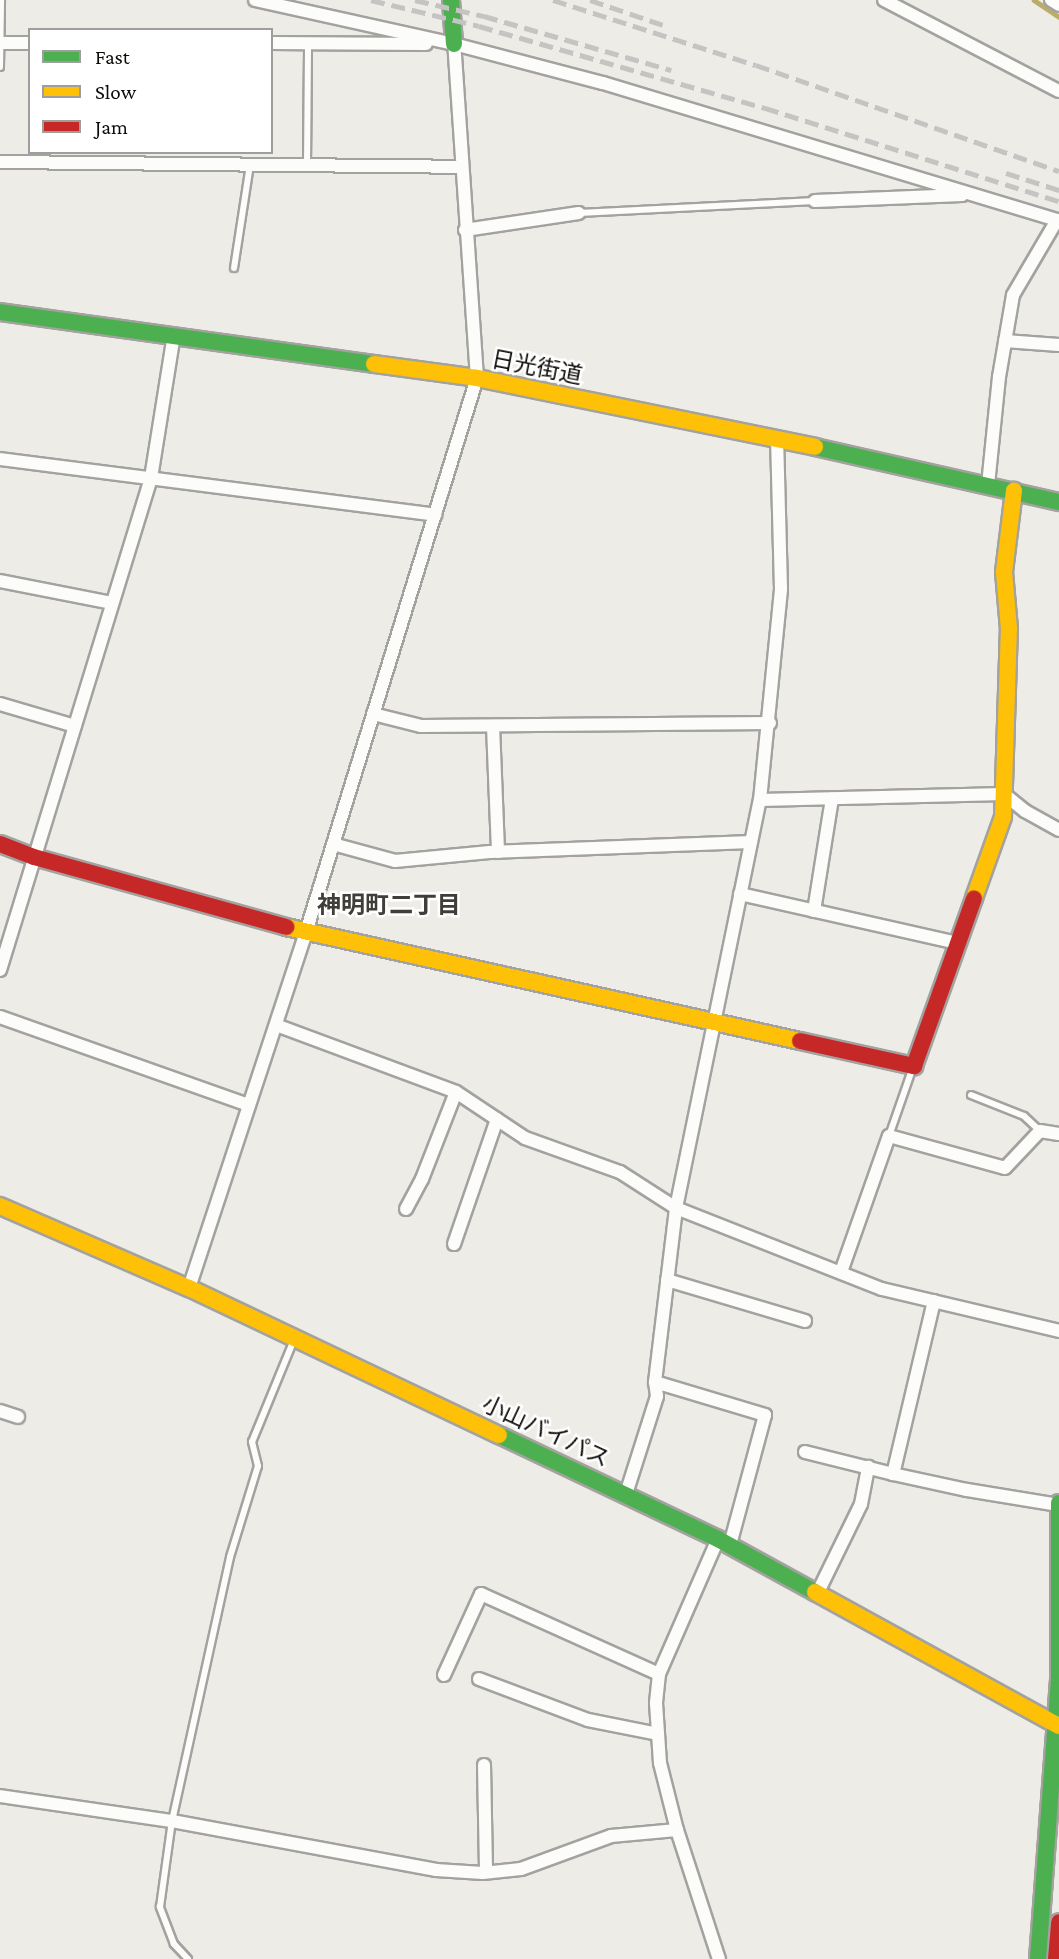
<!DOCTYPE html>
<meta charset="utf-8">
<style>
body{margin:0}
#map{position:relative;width:1059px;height:1959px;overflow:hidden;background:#edece7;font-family:"Crimson Pro","Noto Sans JP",serif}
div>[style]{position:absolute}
.stream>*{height:4.5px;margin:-2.25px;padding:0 2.25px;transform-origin:2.25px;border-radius:2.25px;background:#bbac68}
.roads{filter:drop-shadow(2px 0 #a3a29f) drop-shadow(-2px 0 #a3a29f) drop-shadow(0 2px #a3a29f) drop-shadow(0 -2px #a3a29f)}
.lane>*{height:6px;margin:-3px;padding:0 3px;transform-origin:3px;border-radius:3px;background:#fcfcfb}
.street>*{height:12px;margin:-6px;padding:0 6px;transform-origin:6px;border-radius:6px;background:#fcfcfb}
.fast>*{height:16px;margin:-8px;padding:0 8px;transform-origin:8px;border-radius:8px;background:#4caf50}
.slow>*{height:16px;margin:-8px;padding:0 8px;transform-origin:8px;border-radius:8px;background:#ffc107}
.jam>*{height:16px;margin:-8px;padding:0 8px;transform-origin:8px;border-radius:8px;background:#c62828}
.rail>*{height:4.5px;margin-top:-2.25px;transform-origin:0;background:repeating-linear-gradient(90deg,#c4c4c3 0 14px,transparent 0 21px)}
span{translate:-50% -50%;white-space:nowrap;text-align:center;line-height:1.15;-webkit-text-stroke:5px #fff;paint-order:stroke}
.street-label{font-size:23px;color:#0d0c09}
.neighbourhood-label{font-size:24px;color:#403e38;font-weight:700}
.legend{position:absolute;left:28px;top:28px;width:245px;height:126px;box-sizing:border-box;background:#fff;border:2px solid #9e9e9d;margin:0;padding:9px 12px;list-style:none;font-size:21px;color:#0d0c09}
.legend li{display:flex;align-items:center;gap:14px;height:35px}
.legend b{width:35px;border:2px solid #9e9e9d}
</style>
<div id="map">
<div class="stream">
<i style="left:1034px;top:0;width:30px;rotate:34deg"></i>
</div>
<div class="roads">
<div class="lane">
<i style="left:0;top:67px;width:67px;rotate:-89.1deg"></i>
<i style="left:307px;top:165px;width:122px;rotate:-89.5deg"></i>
<i style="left:579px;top:213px;width:236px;rotate:-2.9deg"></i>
<i style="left:234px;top:268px;width:104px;rotate:-81.2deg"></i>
<i style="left:971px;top:1095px;width:57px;rotate:21.6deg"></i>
<i style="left:1024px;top:1116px;width:22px;rotate:43deg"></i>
<i style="left:889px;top:1136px;width:73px;rotate:-70.8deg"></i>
<i style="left:188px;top:1959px;width:21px;rotate:-133deg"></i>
<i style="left:174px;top:1944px;width:40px;rotate:-111deg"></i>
<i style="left:160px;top:1907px;width:87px;rotate:-82.1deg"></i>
<i style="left:172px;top:1821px;width:270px;rotate:-77.6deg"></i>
<i style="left:230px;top:1557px;width:95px;rotate:-72.9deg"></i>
<i style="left:258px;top:1466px;width:25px;rotate:-104deg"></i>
<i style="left:252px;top:1442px;width:108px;rotate:-67.7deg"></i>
</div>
<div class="street">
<i style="left:255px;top:0;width:204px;rotate:12.5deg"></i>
<i style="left:454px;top:44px;width:154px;rotate:14.7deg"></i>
<i style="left:603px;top:83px;width:476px;rotate:16.8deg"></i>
<i style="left:884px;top:0;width:197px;rotate:27.5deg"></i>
<i style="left:1051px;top:0;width:9px;rotate:32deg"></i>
<i style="left:0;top:43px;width:30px"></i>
<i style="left:271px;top:43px;width:155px;rotate:0.4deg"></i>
<i style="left:0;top:162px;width:462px;rotate:0.6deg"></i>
<i style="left:815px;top:201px;width:147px;rotate:-2.3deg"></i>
<i style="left:465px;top:230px;width:115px;rotate:-8.5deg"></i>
<i style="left:1005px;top:341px;width:54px;rotate:4.2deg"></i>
<i style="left:0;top:459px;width:439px;rotate:7.3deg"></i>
<i style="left:988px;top:485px;width:109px;rotate:-84.2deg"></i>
<i style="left:999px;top:377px;width:83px;rotate:-80.3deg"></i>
<i style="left:1013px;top:295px;width:87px;rotate:-59.6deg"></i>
<i style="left:0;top:581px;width:114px;rotate:11.1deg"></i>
<i style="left:0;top:704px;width:78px;rotate:16.3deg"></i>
<i style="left:373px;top:714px;width:49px;rotate:14deg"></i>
<i style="left:421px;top:726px;width:349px;rotate:-0.5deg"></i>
<i style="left:493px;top:726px;width:126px;rotate:87.7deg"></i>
<i style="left:760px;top:800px;width:244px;rotate:-1.4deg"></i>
<i style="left:1004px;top:794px;width:27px;rotate:39deg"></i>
<i style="left:1025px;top:811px;width:39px;rotate:29deg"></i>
<i style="left:333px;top:844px;width:64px;rotate:15.3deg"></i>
<i style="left:395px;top:861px;width:95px;rotate:-5.4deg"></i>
<i style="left:490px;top:852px;width:261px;rotate:-2.2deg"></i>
<i style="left:740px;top:894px;width:223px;rotate:12.7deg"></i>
<i style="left:814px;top:911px;width:114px;rotate:-80.9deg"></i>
<i style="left:0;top:970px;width:515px;rotate:-72.94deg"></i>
<i style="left:151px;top:478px;width:145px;rotate:-80.9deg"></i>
<i style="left:0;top:1017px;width:264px;rotate:19.5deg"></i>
<i style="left:276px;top:1025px;width:192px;rotate:20.4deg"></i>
<i style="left:456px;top:1092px;width:83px;rotate:33.7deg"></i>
<i style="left:525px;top:1138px;width:101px;rotate:19.7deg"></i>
<i style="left:620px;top:1172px;width:67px;rotate:32.7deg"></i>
<i style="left:676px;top:1208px;width:221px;rotate:21.5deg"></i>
<i style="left:882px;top:1289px;width:182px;rotate:13.3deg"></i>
<i style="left:406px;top:1209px;width:34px;rotate:-62deg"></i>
<i style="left:422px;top:1179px;width:93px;rotate:-68.7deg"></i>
<i style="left:454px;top:1244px;width:132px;rotate:-71deg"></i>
<i style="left:841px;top:1272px;width:144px;rotate:-70.6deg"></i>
<i style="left:889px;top:1136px;width:120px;rotate:15.4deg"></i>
<i style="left:1005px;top:1168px;width:51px;rotate:-46.6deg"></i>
<i style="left:1040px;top:1131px;width:19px;rotate:9deg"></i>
<i style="left:667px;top:1280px;width:144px;rotate:16.5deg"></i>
<i style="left:189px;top:1288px;width:375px;rotate:-71.8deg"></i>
<i style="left:306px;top:932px;width:580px;rotate:-72.85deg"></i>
<i style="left:477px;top:378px;width:335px;rotate:-93.9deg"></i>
<i style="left:934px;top:1301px;width:178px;rotate:103.3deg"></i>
<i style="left:893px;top:1474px;width:76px;rotate:12.2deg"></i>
<i style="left:967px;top:1490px;width:93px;rotate:9.3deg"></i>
<i style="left:655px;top:1382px;width:115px;rotate:16.7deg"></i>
<i style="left:765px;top:1415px;width:135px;rotate:105.1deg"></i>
<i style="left:0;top:1411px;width:19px;rotate:18deg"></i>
<i style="left:805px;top:1452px;width:91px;rotate:14deg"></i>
<i style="left:626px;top:1494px;width:103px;rotate:-72.4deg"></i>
<i style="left:657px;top:1396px;width:14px;rotate:-98deg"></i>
<i style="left:655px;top:1382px;width:175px;rotate:-83.1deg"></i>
<i style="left:676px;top:1208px;width:417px;rotate:-78.4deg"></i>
<i style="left:760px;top:800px;width:212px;rotate:-84.3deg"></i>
<i style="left:781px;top:589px;width:151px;rotate:-91.5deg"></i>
<i style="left:718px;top:1539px;width:147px;rotate:113.6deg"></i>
<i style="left:659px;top:1674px;width:29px;rotate:96deg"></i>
<i style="left:656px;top:1703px;width:60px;rotate:86.2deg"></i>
<i style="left:660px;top:1763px;width:69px;rotate:75.8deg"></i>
<i style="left:677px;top:1830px;width:136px;rotate:72deg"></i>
<i style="left:817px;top:1594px;width:100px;rotate:-63.9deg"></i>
<i style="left:861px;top:1504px;width:38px;rotate:-79deg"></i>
<i style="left:444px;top:1675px;width:89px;rotate:-65.4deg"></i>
<i style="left:481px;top:1594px;width:195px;rotate:24.2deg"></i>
<i style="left:479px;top:1679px;width:116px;rotate:20.6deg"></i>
<i style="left:588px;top:1720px;width:71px;rotate:11.3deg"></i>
<i style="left:484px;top:1765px;width:107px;rotate:88.9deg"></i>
<i style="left:0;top:1796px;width:174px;rotate:8.3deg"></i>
<i style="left:172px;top:1821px;width:269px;rotate:10.5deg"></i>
<i style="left:436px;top:1870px;width:47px;rotate:3.7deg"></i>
<i style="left:483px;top:1873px;width:38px;rotate:-6deg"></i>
<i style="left:521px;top:1869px;width:96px;rotate:-20.1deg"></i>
<i style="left:611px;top:1836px;width:66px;rotate:-5.2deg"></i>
</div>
<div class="fast">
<i style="left:451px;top:0;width:44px;rotate:86.1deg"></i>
<i style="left:0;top:312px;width:378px;rotate:7.9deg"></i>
<i style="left:815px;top:447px;width:250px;rotate:12.7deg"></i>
<i style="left:499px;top:1435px;width:242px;rotate:25.4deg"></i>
<i style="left:718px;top:1539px;width:111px;rotate:28.7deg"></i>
<i style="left:1038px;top:1959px;width:279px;rotate:-85.7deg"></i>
<i style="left:1059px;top:1681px;width:178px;rotate:-90deg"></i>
</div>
<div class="slow">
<i style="left:374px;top:364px;width:104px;rotate:7.7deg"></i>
<i style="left:477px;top:378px;width:345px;rotate:11.5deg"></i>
<i style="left:974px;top:898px;width:86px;rotate:-70.3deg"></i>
<i style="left:1003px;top:817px;width:188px;rotate:-88.2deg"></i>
<i style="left:1009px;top:629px;width:57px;rotate:-95deg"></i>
<i style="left:1004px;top:572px;width:82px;rotate:-83deg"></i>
<i style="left:286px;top:927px;width:526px;rotate:12.51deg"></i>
<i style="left:0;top:1206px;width:206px;rotate:23.5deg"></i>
<i style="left:189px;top:1288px;width:343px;rotate:25.4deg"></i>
<i style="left:815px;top:1592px;width:278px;rotate:28.8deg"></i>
</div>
<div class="jam">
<i style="left:0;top:844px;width:36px;rotate:21deg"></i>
<i style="left:34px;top:857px;width:262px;rotate:15.5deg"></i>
<i style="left:800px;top:1041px;width:117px;rotate:12.4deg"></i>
<i style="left:914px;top:1066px;width:178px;rotate:-70.3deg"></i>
<i style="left:1056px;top:1959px;width:37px;rotate:-85deg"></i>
</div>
</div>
<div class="rail">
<i style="left:371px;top:0;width:111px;rotate:13.5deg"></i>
<i style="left:479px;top:26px;width:298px;rotate:16deg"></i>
<i style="left:765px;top:108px;width:308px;rotate:17.6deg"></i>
<i style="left:415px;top:0;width:71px;rotate:13.1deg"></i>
<i style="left:484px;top:16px;width:195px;rotate:16.1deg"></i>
<i style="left:553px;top:0;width:213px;rotate:17.8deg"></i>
<i style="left:756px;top:65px;width:321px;rotate:19.3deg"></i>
<i style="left:590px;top:0;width:77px;rotate:18.9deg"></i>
<i style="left:1006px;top:173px;width:56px;rotate:17.8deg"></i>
</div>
<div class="street-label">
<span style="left:537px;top:367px;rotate:11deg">日光街道</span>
<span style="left:546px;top:1431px;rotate:25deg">小山バイパス</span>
</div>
<div class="neighbourhood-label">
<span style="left:389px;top:905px">神明町二丁目</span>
</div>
<ul class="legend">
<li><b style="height:9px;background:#4caf50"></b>Fast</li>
<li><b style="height:9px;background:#ffc107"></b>Slow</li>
<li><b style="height:9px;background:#c62828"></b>Jam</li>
</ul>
</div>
